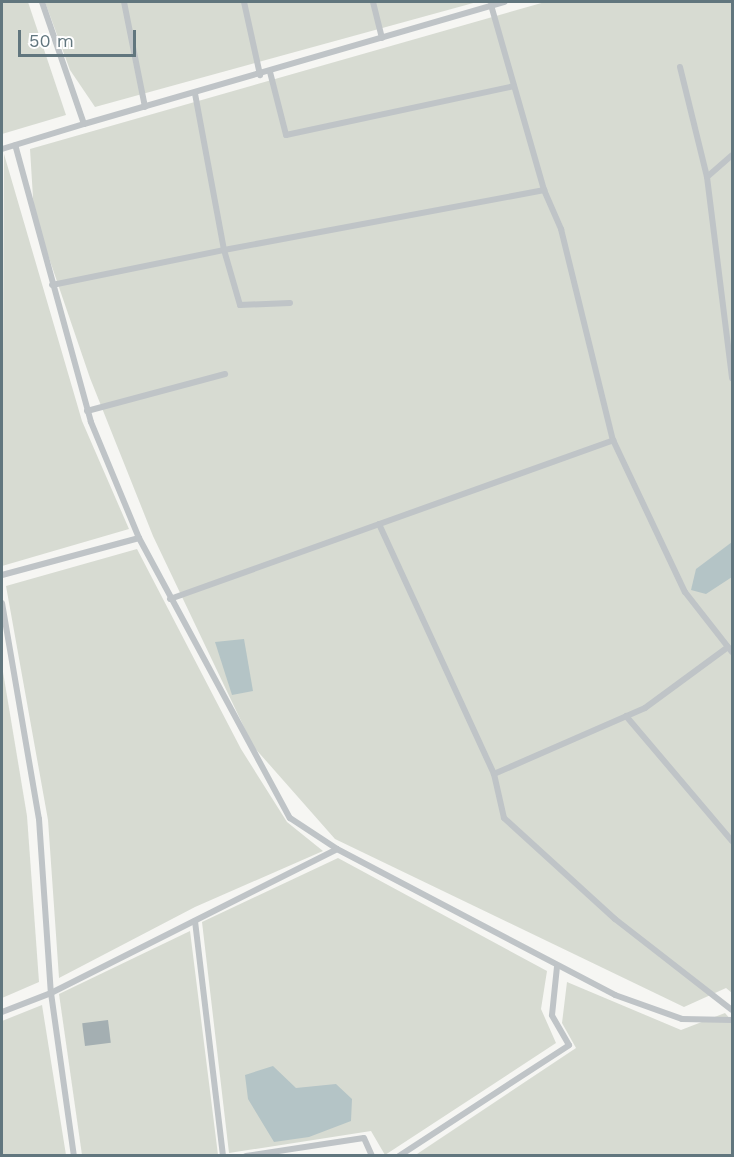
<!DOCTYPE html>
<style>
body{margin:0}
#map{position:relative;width:734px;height:1157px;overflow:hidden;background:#f6f6f3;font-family:"Work Sans",sans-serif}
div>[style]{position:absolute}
.green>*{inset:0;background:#d7dbd2}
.water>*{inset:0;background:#b4c4c6}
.building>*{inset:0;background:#a4afb2;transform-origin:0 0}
.lane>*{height:6px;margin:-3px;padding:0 3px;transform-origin:3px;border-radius:3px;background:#bfc4c7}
span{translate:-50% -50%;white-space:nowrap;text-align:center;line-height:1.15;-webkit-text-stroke:6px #fff;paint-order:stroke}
.frame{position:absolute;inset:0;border:3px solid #61767e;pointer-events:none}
.scale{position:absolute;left:18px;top:30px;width:118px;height:27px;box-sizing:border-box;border:3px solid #61767e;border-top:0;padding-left:8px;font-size:18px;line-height:21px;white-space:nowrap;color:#61767e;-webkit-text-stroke:4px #fff;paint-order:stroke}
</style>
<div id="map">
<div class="green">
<i style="clip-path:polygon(2px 2px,28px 2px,66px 115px,2px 134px)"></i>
<i style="clip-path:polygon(45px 2px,477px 2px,95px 107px,70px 70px)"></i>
<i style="clip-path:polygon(545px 2px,732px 2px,732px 993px,726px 988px,684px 1007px,335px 839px,253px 746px,153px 536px,90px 378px,34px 214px,30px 149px)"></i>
<i style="clip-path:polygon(4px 154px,82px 421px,129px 529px,2px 566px)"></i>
<i style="clip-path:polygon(137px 549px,241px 749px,287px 822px,323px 851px,195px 907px,59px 978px,48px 820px,6px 586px)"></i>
<i style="clip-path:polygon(2px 666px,27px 816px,39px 982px,2px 998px)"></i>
<i style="clip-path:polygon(338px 858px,547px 971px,541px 1009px,556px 1043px,385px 1155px,371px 1131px,229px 1153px,202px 922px)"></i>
<i style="clip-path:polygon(190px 931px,218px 1155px,82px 1155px,59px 994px)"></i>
<i style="clip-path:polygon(567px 982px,681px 1030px,725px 1013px,732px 1021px,732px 1155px,414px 1156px,576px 1048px,562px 1023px)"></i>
<i style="clip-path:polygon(42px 1005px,66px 1155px,2px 1155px,2px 1021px)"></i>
</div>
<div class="water">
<i style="clip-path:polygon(732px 542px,732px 577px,706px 594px,691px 590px,696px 569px)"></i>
<i style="clip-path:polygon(244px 639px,253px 691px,232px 695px,215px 642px)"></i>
<i style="clip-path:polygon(273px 1066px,296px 1088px,336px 1084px,352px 1099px,351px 1121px,309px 1137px,274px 1142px,248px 1099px,245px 1075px)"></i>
</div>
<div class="building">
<i style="left:108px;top:1020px;width:23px;height:26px;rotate:83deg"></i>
</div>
<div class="lane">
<i style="left:42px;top:2px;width:129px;rotate:71deg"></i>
<i style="left:84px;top:124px;width:438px;rotate:-16.2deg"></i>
<i style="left:124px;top:2px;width:107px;rotate:78.7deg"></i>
<i style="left:244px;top:2px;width:75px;rotate:77.6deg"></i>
<i style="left:373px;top:2px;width:37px;rotate:76deg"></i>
<i style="left:491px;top:5px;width:192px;rotate:74deg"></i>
<i style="left:544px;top:190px;width:43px;rotate:66.4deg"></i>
<i style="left:561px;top:229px;width:217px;rotate:76.2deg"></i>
<i style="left:680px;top:67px;width:113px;rotate:76.2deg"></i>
<i style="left:707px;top:177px;width:33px;rotate:-41deg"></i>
<i style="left:270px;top:72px;width:65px;rotate:75.7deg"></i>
<i style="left:286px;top:135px;width:233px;rotate:-12.1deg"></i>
<i style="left:2px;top:149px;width:86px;rotate:-17deg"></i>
<i style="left:707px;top:177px;width:203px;rotate:82.9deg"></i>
<i style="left:52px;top:285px;width:176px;rotate:-11.5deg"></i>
<i style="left:224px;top:250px;width:160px;rotate:-100.5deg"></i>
<i style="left:290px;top:303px;width:50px;rotate:177.7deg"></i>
<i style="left:240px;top:305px;width:57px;rotate:-106.2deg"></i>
<i style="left:224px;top:250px;width:326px;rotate:-10.6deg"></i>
<i style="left:87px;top:411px;width:143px;rotate:-15deg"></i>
<i style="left:379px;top:524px;width:275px;rotate:65.3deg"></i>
<i style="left:139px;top:538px;width:318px;rotate:61.7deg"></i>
<i style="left:290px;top:818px;width:56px;rotate:33.4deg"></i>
<i style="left:2px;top:575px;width:142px;rotate:-15.1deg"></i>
<i style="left:139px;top:538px;width:126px;rotate:-112.5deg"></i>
<i style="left:91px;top:422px;width:287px;rotate:-105.3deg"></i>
<i style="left:170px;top:599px;width:471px;rotate:-19.7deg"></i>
<i style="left:613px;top:440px;width:168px;rotate:64.7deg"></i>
<i style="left:685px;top:592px;width:76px;rotate:51.9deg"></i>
<i style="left:2px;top:603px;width:219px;rotate:80.3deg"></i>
<i style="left:39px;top:819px;width:174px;rotate:86.1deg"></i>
<i style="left:51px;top:993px;width:165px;rotate:82deg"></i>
<i style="left:728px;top:647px;width:103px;rotate:143.7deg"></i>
<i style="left:645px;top:708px;width:165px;rotate:156.4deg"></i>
<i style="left:494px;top:774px;width:45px;rotate:77.2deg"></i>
<i style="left:504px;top:818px;width:150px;rotate:42.3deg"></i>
<i style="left:615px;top:919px;width:148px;rotate:37.9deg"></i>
<i style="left:626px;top:716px;width:164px;rotate:49.7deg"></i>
<i style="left:195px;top:921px;width:237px;rotate:83.2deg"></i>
<i style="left:2px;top:1012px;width:53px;rotate:-21.2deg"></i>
<i style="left:51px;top:993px;width:320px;rotate:-26.7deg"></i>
<i style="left:337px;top:849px;width:314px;rotate:27.7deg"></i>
<i style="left:615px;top:995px;width:71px;rotate:19.7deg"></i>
<i style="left:682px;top:1019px;width:50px;rotate:1.1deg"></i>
<i style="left:246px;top:1156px;width:119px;rotate:-8.7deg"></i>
<i style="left:364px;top:1138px;width:20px;rotate:66deg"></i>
<i style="left:399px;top:1156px;width:203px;rotate:-33.1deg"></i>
<i style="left:569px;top:1045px;width:34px;rotate:-120deg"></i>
<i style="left:552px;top:1015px;width:48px;rotate:-84.1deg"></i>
</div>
<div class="frame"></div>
<div class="scale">50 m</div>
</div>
